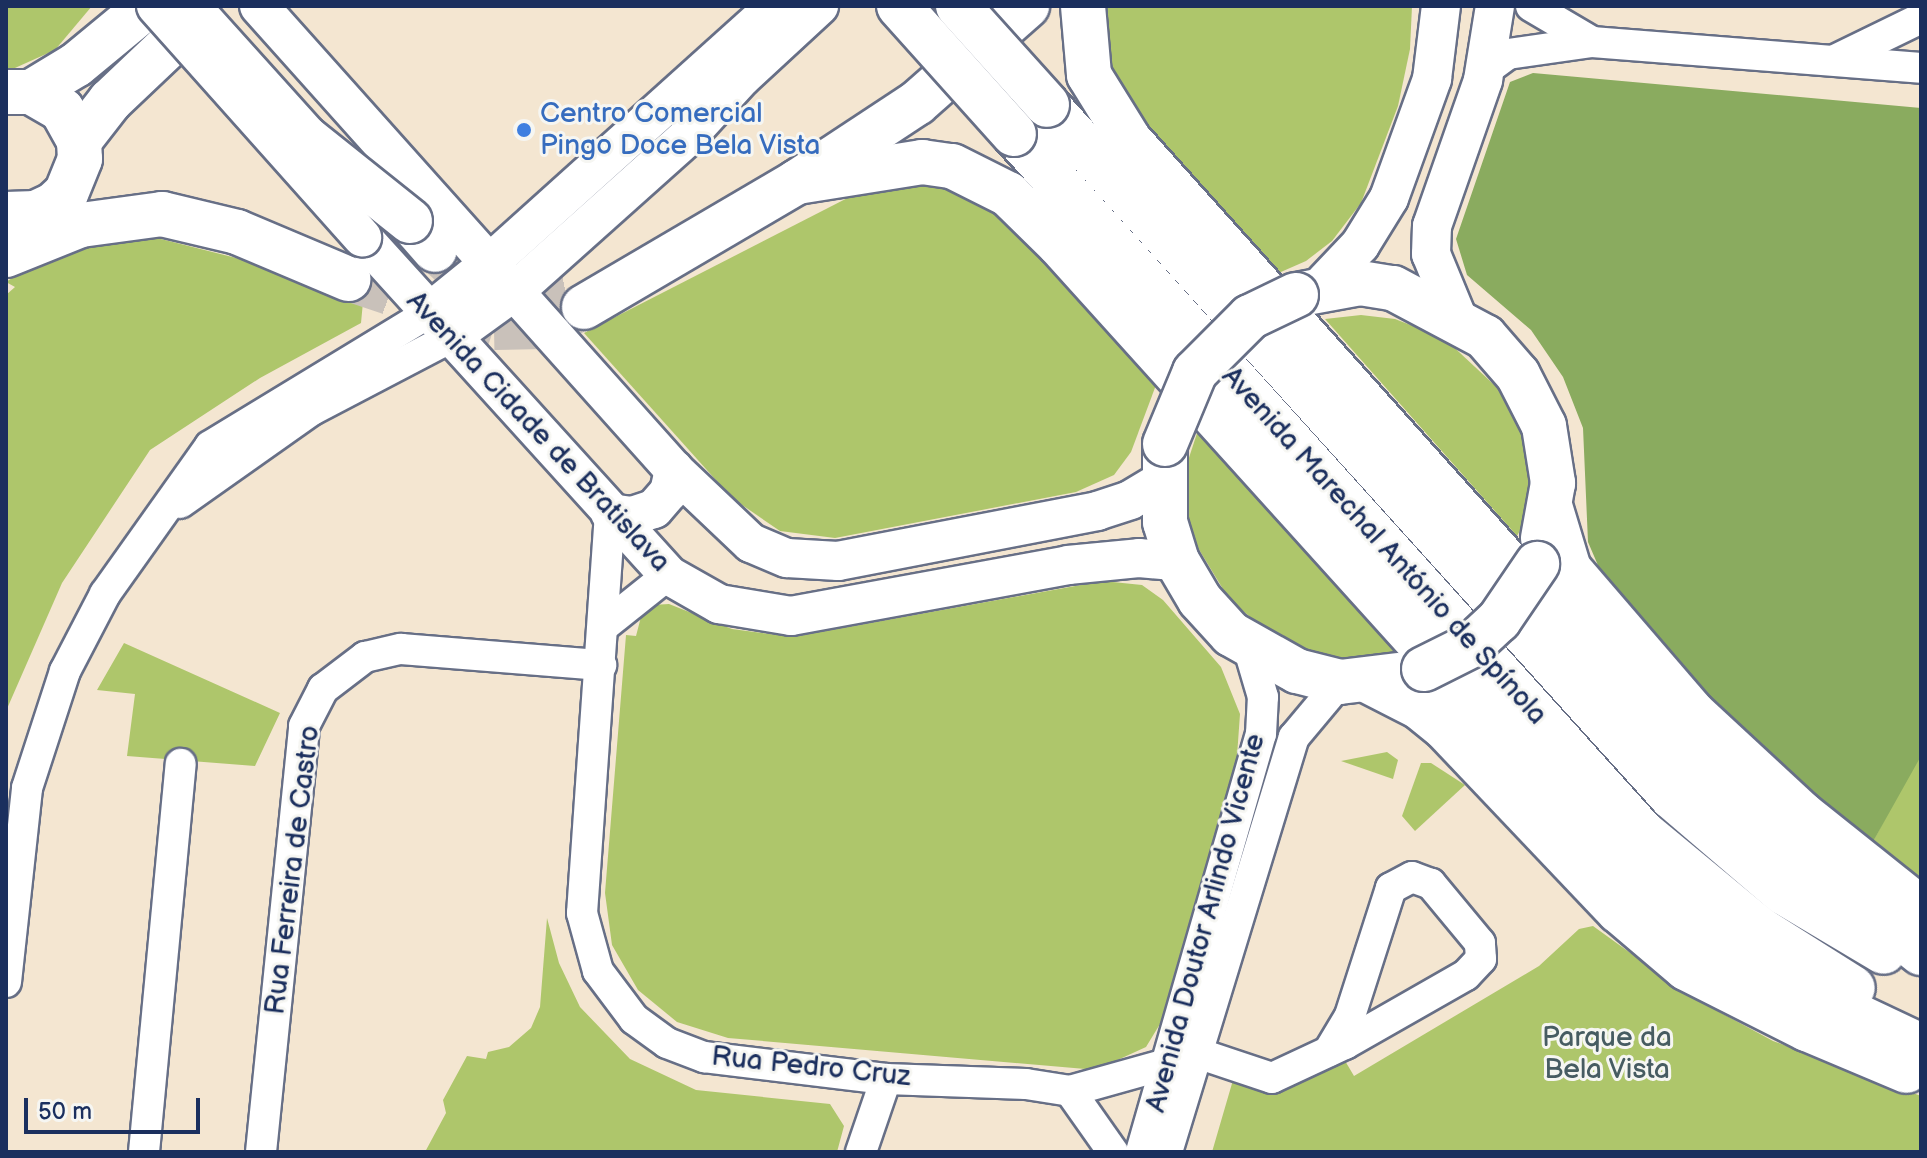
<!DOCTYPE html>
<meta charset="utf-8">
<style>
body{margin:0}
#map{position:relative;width:1927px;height:1158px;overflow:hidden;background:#f4e6d1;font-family:"Balsamiq Sans",sans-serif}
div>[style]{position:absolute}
.green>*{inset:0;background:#aec66b}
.forest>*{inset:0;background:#8aab5f}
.highway-tunnel>*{height:44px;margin-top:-22px;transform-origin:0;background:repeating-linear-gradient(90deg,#c9c1ba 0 44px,transparent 0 66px)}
.roads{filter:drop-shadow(2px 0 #676f86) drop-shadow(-2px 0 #676f86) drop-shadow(0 2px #676f86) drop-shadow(0 -2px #676f86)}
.minor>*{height:30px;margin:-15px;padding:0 15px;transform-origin:15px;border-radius:15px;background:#fff}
.major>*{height:38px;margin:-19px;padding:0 19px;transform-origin:19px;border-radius:19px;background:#fff}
.highway>*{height:44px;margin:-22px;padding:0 22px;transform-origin:22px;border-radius:22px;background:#fff}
.bridges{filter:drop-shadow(2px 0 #676f86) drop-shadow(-2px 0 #676f86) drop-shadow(0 2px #676f86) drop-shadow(0 -2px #676f86)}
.major-bridge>*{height:38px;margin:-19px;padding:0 19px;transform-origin:19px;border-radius:19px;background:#fff}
.highway-bridge>*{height:44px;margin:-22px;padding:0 22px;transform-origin:22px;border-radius:22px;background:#fff}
.dots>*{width:22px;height:22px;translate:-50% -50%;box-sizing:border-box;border:4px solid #f6f6f2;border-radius:50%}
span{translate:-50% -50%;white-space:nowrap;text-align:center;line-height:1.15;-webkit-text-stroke:6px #f6f6f2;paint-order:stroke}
.shop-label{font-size:28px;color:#366cbe}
.left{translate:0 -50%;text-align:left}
.street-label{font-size:28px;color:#1b2f5e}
.park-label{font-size:28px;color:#475c62}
.frame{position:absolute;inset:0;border:8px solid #1b2f5e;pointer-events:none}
.scale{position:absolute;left:24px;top:1098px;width:176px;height:36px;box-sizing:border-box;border:4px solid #1b2f5e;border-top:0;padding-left:10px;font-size:24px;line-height:28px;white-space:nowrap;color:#1b2f5e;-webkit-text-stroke:6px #f6f6f2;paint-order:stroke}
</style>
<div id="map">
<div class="green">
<i style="clip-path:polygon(6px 6px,92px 6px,55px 50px,6px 72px)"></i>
<i style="clip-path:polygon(1103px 6px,1412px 6px,1410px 49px,1398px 106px,1361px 203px,1332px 241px,1306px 261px,1274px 275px,1165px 154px,1112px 80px)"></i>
<i style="clip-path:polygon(927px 180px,994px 203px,1159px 377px,1131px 452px,1114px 475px,1076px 492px,835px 538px,780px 531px,732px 498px,584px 333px,867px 188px)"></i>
<i style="clip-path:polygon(153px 237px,252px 262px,363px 302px,361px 323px,260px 378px,150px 450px,62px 583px,6px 711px,6px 295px,15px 287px,6px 282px,45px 256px,80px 244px)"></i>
<i style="clip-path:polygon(1361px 315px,1395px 319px,1444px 338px,1505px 395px,1522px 420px,1534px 486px,1529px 514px,1517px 536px,1325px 319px)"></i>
<i style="clip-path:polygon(1200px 424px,1405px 653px,1349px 659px,1283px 645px,1229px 599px,1192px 538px,1185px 504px,1184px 473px)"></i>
<i style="clip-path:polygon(1103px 581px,1142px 585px,1163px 600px,1221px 667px,1240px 714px,1237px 756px,1160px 1024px,1146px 1047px,1111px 1063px,1112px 1071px,1097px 1070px,728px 1038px,677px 1022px,638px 990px,612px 945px,605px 893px,626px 635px,636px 636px,642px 613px,652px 605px,669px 604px,732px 629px,793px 637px)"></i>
<i style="clip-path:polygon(124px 643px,280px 713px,255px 766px,127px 756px,135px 694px,97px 690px)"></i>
<i style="clip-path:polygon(1387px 752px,1398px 760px,1393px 779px,1341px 761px)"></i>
<i style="clip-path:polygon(1919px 755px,1921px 756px,1921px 887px,1870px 847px)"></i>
<i style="clip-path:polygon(1421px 763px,1431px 763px,1465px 785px,1415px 831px,1402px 816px)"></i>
<i style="clip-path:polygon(547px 918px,559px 963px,580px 1007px,630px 1059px,696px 1090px,830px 1104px,844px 1126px,837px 1152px,425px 1152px,446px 1113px,443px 1100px,467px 1056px,486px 1059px,488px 1052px,509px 1047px,531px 1028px,540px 1007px)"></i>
<i style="clip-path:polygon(1593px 926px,1690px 996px,1773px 1041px,1921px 1096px,1921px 1152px,1212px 1152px,1233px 1080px,1341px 1054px,1354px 1076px,1539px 966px,1579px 929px)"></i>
</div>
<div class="forest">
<i style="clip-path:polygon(1533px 73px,1921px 108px,1921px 756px,1870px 847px,1717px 711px,1609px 591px,1588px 542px,1583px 428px,1563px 377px,1531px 330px,1467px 275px,1456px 239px,1510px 82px)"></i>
</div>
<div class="highway-tunnel">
<i style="left:435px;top:250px;width:35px;rotate:43deg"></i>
<i style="left:461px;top:274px;width:33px;rotate:27deg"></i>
<i style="left:490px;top:289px;width:30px"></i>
<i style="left:520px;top:289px;width:58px;rotate:-11.9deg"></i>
<i style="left:348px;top:279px;width:154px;rotate:18.6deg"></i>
<i style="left:494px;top:328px;width:50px;rotate:-1.1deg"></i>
<i style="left:544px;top:327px;width:37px;rotate:-26deg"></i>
</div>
<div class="roads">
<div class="minor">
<i style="left:1531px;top:6px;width:71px;rotate:30.5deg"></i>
<i style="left:1835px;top:60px;width:96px;rotate:-26deg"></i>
<i style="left:1486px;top:70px;width:27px;rotate:-36deg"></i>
<i style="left:1508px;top:54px;width:85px;rotate:-8.1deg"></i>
<i style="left:1592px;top:42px;width:330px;rotate:4.5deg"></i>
<i style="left:180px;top:503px;width:161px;rotate:-35.2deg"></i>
<i style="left:312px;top:410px;width:156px;rotate:-27.6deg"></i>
<i style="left:610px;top:513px;width:401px;rotate:94deg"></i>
<i style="left:582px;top:913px;width:60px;rotate:74.6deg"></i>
<i style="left:598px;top:971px;width:60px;rotate:53.1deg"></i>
<i style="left:634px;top:1019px;width:41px;rotate:36deg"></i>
<i style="left:667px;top:1043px;width:40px;rotate:21deg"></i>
<i style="left:704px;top:1057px;width:183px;rotate:6.9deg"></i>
<i style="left:886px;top:1079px;width:140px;rotate:2deg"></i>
<i style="left:1026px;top:1084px;width:45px;rotate:9deg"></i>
<i style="left:1070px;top:1091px;width:104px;rotate:-15.6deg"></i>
<i style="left:604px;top:626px;width:82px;rotate:-38.6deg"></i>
<i style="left:6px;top:982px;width:195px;rotate:-83.8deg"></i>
<i style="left:27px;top:788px;width:123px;rotate:-72deg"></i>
<i style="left:65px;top:671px;width:87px;rotate:-62.5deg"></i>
<i style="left:105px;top:594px;width:181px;rotate:-54.6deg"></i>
<i style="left:210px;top:446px;width:254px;rotate:-31.3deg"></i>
<i style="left:1197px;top:1053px;width:79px;rotate:18.4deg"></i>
<i style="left:1272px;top:1078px;width:81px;rotate:-25deg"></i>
<i style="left:1345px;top:1044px;width:139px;rotate:-29.7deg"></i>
<i style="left:1466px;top:975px;width:22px;rotate:-47deg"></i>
<i style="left:1481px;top:959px;width:16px;rotate:-94deg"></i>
<i style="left:1480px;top:943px;width:77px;rotate:-129.7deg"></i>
<i style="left:1431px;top:884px;width:20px;rotate:-160deg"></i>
<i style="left:1412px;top:877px;width:24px;rotate:152deg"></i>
<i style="left:1391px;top:888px;width:134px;rotate:107.8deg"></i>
<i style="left:1350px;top:1016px;width:41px;rotate:121deg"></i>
<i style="left:1070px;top:1091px;width:75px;rotate:54.8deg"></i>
<i style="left:144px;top:1152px;width:390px;rotate:-84.6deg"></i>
<i style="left:261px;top:1152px;width:428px;rotate:-84.2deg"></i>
<i style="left:304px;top:726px;width:42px;rotate:-62.8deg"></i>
<i style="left:323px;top:689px;width:53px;rotate:-37.3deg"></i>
<i style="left:365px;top:657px;width:37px;rotate:-13deg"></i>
<i style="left:401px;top:649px;width:201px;rotate:4.6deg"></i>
<i style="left:861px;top:1152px;width:77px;rotate:-71.1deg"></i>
<i style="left:1141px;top:1152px;width:435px;rotate:-74deg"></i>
<i style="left:1261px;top:734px;width:37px;rotate:-87deg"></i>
<i style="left:1263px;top:697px;width:53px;rotate:-106.4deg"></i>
<i style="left:1167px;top:1152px;width:434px;rotate:-73deg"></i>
<i style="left:1294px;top:737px;width:72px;rotate:-50.1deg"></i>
</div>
<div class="major">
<i style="left:259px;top:6px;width:623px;rotate:48.19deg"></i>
<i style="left:674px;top:470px;width:106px;rotate:43.5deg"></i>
<i style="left:751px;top:543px;width:39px;rotate:23deg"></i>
<i style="left:787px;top:558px;width:51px;rotate:3.4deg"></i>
<i style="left:838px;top:561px;width:264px;rotate:-10.9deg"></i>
<i style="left:1097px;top:511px;width:35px;rotate:-18deg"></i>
<i style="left:1130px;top:500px;width:37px;rotate:-31deg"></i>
<i style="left:362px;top:237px;width:456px;rotate:47.8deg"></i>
<i style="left:668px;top:575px;width:59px;rotate:29.6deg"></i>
<i style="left:719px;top:604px;width:73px;rotate:9.5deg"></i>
<i style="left:791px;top:616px;width:282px;rotate:-10.4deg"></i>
<i style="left:1068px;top:565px;width:71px;rotate:-5.6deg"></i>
<i style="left:1139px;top:558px;width:38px;rotate:5deg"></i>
<i style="left:1321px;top:286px;width:57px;rotate:-46.4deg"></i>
<i style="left:1360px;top:245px;width:55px;rotate:-58.3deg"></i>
<i style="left:1389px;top:198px;width:127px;rotate:-70.1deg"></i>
<i style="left:1432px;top:79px;width:74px;rotate:-83deg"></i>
<i style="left:427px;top:314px;width:81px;rotate:-39deg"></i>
<i style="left:490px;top:263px;width:384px;rotate:-42deg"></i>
<i style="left:1457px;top:317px;width:68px;rotate:-112.4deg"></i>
<i style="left:1431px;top:254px;width:28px;rotate:-88deg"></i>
<i style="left:1432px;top:226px;width:155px;rotate:-70.7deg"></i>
<i style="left:1483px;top:80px;width:75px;rotate:-80.8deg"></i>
<i style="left:450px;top:338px;width:80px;rotate:-35.9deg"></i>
<i style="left:515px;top:291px;width:231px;rotate:-41.8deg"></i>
<i style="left:687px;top:137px;width:81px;rotate:-47.5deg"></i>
<i style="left:742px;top:77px;width:105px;rotate:-42.7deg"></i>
<i style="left:610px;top:513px;width:22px;rotate:8deg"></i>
<i style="left:632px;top:516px;width:23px;rotate:-18deg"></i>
<i style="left:654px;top:509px;width:23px;rotate:-49deg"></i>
<i style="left:669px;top:492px;width:23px;rotate:-77deg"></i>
</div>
<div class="highway">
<i style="left:1083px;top:6px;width:69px;rotate:85deg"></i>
<i style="left:1089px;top:75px;width:78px;rotate:58.2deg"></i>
<i style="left:1130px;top:141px;width:772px;rotate:48.15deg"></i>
<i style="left:1645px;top:716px;width:171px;rotate:42.6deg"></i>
<i style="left:1771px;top:832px;width:193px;rotate:38.9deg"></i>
<i style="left:6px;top:92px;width:25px"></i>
<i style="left:31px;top:92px;width:36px;rotate:30deg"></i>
<i style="left:62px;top:110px;width:35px;rotate:61deg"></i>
<i style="left:79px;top:141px;width:18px;rotate:87deg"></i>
<i style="left:80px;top:159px;width:37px;rotate:112deg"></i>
<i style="left:66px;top:193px;width:18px;rotate:137deg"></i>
<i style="left:53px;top:205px;width:19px;rotate:155deg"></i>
<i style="left:36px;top:213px;width:30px;rotate:178deg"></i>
<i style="left:31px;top:92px;width:52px;rotate:-31deg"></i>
<i style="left:76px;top:65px;width:82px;rotate:-39.5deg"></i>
<i style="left:1047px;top:105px;width:932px;rotate:47.91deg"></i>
<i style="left:1672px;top:797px;width:146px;rotate:40.6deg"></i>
<i style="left:1783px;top:892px;width:117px;rotate:30.7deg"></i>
<i style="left:1014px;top:134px;width:939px;rotate:48.02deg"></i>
<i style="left:1642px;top:832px;width:151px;rotate:39.6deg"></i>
<i style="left:1758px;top:928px;width:112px;rotate:32.3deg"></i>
<i style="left:79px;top:141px;width:51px;rotate:-52.2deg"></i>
<i style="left:110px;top:101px;width:80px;rotate:-43.5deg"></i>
<i style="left:797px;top:182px;width:127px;rotate:-9.1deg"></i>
<i style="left:922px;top:162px;width:30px;rotate:8deg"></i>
<i style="left:952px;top:166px;width:63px;rotate:26.6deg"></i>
<i style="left:1008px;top:194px;width:71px;rotate:44.4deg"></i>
<i style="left:1059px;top:244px;width:746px;rotate:47.93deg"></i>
<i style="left:1559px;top:798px;width:143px;rotate:45.6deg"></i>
<i style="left:1659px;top:900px;width:123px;rotate:34.7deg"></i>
<i style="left:1760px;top:970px;width:178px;rotate:25.3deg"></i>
<i style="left:384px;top:192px;width:77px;rotate:48.7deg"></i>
<i style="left:6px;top:255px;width:81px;rotate:-21.8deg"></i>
<i style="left:81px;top:225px;width:82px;rotate:-7.7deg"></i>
<i style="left:162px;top:214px;width:77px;rotate:13.5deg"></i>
<i style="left:237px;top:232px;width:121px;rotate:22.9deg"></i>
<i style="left:1296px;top:295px;width:65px;rotate:-10.6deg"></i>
<i style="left:1360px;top:283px;width:33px;rotate:9deg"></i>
<i style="left:1393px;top:288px;width:104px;rotate:28deg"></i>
<i style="left:1485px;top:337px;width:50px;rotate:49deg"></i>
<i style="left:1518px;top:375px;width:57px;rotate:63deg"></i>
<i style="left:1544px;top:426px;width:58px;rotate:81deg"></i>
<i style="left:1553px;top:483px;width:56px;rotate:100.3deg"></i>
<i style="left:584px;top:307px;width:247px;rotate:-30.4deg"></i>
<i style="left:797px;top:182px;width:144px;rotate:-33.4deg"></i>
<i style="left:917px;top:103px;width:147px;rotate:-41.4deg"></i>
<i style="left:1165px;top:444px;width:78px;rotate:90deg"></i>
<i style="left:1165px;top:522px;width:41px;rotate:72.9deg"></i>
<i style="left:1177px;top:561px;width:45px;rotate:59.5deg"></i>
<i style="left:1200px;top:600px;width:46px;rotate:47.6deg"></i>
<i style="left:1231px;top:634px;width:76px;rotate:29.3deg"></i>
<i style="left:1297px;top:671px;width:44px;rotate:14.3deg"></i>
<i style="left:1340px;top:682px;width:58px;rotate:-6.9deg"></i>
<i style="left:1551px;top:509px;width:63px;rotate:73.3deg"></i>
<i style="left:1569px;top:569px;width:189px;rotate:49.3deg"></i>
<i style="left:1692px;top:712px;width:150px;rotate:42.8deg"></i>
<i style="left:1802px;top:814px;width:152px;rotate:38.6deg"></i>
<i style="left:1370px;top:682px;width:55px;rotate:27deg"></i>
<i style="left:1419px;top:707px;width:35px;rotate:39deg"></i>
<i style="left:1446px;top:729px;width:251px;rotate:46.5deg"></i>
<i style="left:1619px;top:911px;width:88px;rotate:40.4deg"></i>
<i style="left:1686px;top:968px;width:136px;rotate:26.8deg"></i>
<i style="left:1807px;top:1029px;width:108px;rotate:22.8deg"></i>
</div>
</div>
<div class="bridges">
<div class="major-bridge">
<i style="left:156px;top:6px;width:310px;rotate:48.3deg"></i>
</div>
<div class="highway-bridge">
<i style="left:187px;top:6px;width:178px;rotate:48deg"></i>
<i style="left:306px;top:138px;width:133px;rotate:38.6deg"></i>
<i style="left:899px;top:6px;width:172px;rotate:48.1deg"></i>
<i style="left:958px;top:6px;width:133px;rotate:48deg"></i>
<i style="left:1165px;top:444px;width:78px;rotate:-67.4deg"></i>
<i style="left:1195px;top:372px;width:78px;rotate:-45deg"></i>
<i style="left:1250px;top:317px;width:51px;rotate:-25.6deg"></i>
<i style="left:1424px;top:669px;width:54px;rotate:-26.6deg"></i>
<i style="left:1472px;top:645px;width:37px;rotate:-43deg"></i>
<i style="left:1499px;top:620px;width:68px;rotate:-55.8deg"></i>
</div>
</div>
<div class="dots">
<i style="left:524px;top:130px;background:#3f7fe0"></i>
</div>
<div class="shop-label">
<span class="left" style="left:540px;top:130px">Centro Comercial<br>Pingo Doce Bela Vista</span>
</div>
<div class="street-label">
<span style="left:538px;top:432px;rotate:47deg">Avenida Cidade de Bratislava</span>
<span style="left:1384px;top:546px;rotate:48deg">Avenida Marechal António de Spínola</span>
<span style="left:293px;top:870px;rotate:-83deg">Rua Ferreira de Castro</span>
<span style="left:1206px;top:923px;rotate:-75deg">Avenida Doutor Arlindo Vicente</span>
<span style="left:811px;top:1067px;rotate:6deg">Rua Pedro Cruz</span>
</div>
<div class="park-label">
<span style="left:1607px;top:1054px">Parque da<br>Bela Vista</span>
</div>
<div class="frame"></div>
<div class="scale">50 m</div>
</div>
